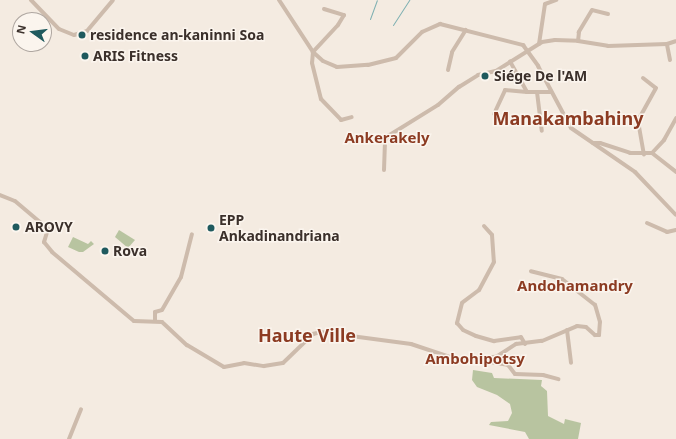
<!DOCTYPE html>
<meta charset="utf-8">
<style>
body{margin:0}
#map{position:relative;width:676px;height:439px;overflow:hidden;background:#f4ebe1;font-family:"Noto Sans",sans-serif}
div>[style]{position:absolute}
.green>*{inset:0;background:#b8c4a0}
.stream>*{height:1px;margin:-0.5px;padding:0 0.5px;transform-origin:0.5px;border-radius:0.5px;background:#7fb0b2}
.minor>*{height:4px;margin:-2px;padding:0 2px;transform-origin:2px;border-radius:2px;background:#cdbbac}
.dots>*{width:11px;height:11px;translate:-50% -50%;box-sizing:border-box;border:2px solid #fbf5ee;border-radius:50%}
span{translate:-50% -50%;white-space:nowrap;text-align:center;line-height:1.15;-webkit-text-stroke:3px #fbf5ee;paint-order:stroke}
.poi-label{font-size:14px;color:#3b302b;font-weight:700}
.left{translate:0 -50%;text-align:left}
.neighbourhood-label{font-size:15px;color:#8c3b22;font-weight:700}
.district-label{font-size:18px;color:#8c3b22;font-weight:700}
.north{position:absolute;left:12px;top:12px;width:40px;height:40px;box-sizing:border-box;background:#fbf5ee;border:1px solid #aea6a0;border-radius:50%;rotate:284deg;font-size:11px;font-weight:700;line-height:16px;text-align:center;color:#3b302b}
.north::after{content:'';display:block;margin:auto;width:14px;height:18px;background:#1f5a5e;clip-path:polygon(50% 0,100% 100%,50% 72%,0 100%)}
</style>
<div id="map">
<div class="green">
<i style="clip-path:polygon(119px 230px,135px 240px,128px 248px,115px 237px)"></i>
<i style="clip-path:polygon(73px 237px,88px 244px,91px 241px,94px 244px,83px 252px,79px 252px,68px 247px)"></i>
<i style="clip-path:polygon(473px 370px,492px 373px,494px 378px,542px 380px,541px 386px,547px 391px,548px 416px,564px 424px,565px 419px,581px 423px,578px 439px,529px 439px,525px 432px,489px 425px,491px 422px,508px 421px,512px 413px,510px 404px,497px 395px,477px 387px,472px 380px)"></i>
</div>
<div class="stream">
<i style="left:370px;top:19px;width:20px;rotate:-70deg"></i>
<i style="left:393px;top:25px;width:30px;rotate:-57deg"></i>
</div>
<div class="minor">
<i style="left:31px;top:0;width:40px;rotate:46deg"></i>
<i style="left:59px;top:29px;width:16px;rotate:22deg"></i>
<i style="left:74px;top:35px;width:14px;rotate:-17deg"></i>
<i style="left:87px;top:31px;width:40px;rotate:-50deg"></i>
<i style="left:279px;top:0;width:62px;rotate:56.8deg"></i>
<i style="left:313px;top:52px;width:13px;rotate:42deg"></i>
<i style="left:323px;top:61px;width:15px;rotate:23deg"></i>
<i style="left:337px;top:67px;width:31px;rotate:-4deg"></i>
<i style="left:368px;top:65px;width:29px;rotate:-14deg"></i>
<i style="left:396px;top:58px;width:37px;rotate:-45deg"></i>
<i style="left:422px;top:32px;width:20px;rotate:-24deg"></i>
<i style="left:440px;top:24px;width:86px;rotate:14.2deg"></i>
<i style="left:523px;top:45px;width:26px;rotate:54deg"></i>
<i style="left:538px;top:66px;width:70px;rotate:62deg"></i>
<i style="left:571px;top:128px;width:78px;rotate:34.5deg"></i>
<i style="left:635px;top:172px;width:59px;rotate:46.4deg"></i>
<i style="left:324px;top:9px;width:21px;rotate:17deg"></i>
<i style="left:344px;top:15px;width:12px;rotate:121deg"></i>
<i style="left:338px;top:25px;width:37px;rotate:133deg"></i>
<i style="left:313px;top:52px;width:11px;rotate:95deg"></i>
<i style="left:312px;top:63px;width:37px;rotate:76deg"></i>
<i style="left:321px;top:99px;width:29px;rotate:46deg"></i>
<i style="left:341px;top:120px;width:11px;rotate:-15deg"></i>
<i style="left:608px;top:14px;width:16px;rotate:-166deg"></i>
<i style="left:592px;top:10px;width:26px;rotate:121deg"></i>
<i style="left:579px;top:32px;width:9px;rotate:96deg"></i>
<i style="left:578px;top:41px;width:30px;rotate:9deg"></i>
<i style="left:608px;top:46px;width:59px;rotate:-1.9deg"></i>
<i style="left:539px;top:44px;width:40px;rotate:-81.5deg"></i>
<i style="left:545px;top:4px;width:12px;rotate:-20deg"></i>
<i style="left:670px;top:60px;width:16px;rotate:-101deg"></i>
<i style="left:667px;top:44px;width:9px;rotate:-18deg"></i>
<i style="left:448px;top:70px;width:18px;rotate:-77deg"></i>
<i style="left:452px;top:52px;width:26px;rotate:-58deg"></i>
<i style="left:643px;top:78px;width:16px;rotate:38deg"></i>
<i style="left:656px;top:88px;width:38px;rotate:119deg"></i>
<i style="left:638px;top:121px;width:34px;rotate:80deg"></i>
<i style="left:527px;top:92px;width:24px"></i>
<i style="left:537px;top:92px;width:39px;rotate:83deg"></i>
<i style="left:494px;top:114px;width:26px;rotate:-65deg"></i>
<i style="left:505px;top:90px;width:22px;rotate:5deg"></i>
<i style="left:527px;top:92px;width:35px;rotate:-119deg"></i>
<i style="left:593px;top:143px;width:7px"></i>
<i style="left:600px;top:143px;width:32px;rotate:18deg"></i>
<i style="left:630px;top:153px;width:22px"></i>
<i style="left:652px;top:153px;width:18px;rotate:-47deg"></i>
<i style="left:664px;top:140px;width:25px;rotate:-61deg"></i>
<i style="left:652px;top:153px;width:31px;rotate:38deg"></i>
<i style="left:384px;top:170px;width:29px;rotate:-88deg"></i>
<i style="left:385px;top:141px;width:6px;rotate:-59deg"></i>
<i style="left:388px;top:136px;width:59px;rotate:-31.8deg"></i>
<i style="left:438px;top:105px;width:28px;rotate:-41deg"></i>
<i style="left:459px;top:87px;width:22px;rotate:-32deg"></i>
<i style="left:478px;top:75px;width:18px;rotate:-13deg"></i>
<i style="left:496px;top:71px;width:54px;rotate:-32.2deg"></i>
<i style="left:542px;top:42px;width:13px;rotate:-9deg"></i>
<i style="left:555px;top:40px;width:23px;rotate:2deg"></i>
<i style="left:0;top:195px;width:16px;rotate:22deg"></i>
<i style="left:15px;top:201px;width:43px;rotate:40.3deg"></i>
<i style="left:48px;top:229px;width:14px;rotate:107deg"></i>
<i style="left:44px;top:242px;width:13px;rotate:51deg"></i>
<i style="left:52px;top:252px;width:107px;rotate:40.1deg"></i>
<i style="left:134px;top:321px;width:28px;rotate:2deg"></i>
<i style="left:162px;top:322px;width:34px;rotate:43deg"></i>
<i style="left:187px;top:345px;width:43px;rotate:30.7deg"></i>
<i style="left:224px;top:367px;width:20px;rotate:-11deg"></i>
<i style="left:244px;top:363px;width:20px;rotate:9deg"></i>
<i style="left:264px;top:366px;width:19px;rotate:-9deg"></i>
<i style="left:283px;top:363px;width:42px;rotate:-44deg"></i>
<i style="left:313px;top:334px;width:8px;rotate:-14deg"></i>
<i style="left:321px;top:332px;width:91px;rotate:7.6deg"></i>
<i style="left:411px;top:344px;width:51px;rotate:18.4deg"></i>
<i style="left:459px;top:360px;width:37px;rotate:-5deg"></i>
<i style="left:496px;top:357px;width:24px;rotate:-33deg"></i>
<i style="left:516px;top:344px;width:26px;rotate:-7deg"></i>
<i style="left:542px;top:341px;width:38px;rotate:-23deg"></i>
<i style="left:577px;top:326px;width:9px;rotate:6deg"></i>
<i style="left:586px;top:327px;width:12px;rotate:42deg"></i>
<i style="left:595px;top:335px;width:4px"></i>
<i style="left:599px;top:335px;width:13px;rotate:-86deg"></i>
<i style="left:600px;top:322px;width:18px;rotate:-106deg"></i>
<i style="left:595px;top:305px;width:42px;rotate:-141.8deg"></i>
<i style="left:562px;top:279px;width:32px;rotate:-166deg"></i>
<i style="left:647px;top:223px;width:22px;rotate:24deg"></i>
<i style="left:667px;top:232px;width:9px;rotate:-13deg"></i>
<i style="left:484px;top:226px;width:12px;rotate:48deg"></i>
<i style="left:492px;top:235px;width:27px;rotate:86deg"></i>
<i style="left:494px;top:262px;width:32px;rotate:118deg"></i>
<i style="left:479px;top:290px;width:21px;rotate:143deg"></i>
<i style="left:462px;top:303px;width:21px;rotate:104deg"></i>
<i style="left:457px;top:323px;width:9px;rotate:49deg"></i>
<i style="left:463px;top:330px;width:14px;rotate:25deg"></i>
<i style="left:476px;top:336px;width:19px;rotate:16deg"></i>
<i style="left:494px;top:341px;width:27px;rotate:-8deg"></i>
<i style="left:521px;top:337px;width:8px;rotate:60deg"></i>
<i style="left:155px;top:320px;width:8px;rotate:-90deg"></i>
<i style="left:155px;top:312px;width:7px;rotate:-16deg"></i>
<i style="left:162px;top:310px;width:38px;rotate:-60deg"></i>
<i style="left:181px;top:277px;width:44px;rotate:-75.7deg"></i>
<i style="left:567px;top:330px;width:33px;rotate:83deg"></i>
<i style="left:477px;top:360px;width:31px;rotate:9deg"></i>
<i style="left:508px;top:365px;width:11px;rotate:52deg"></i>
<i style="left:515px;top:374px;width:28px;rotate:2deg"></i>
<i style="left:543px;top:375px;width:16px;rotate:15deg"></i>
<i style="left:69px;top:439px;width:32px;rotate:-68deg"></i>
</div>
<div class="dots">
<i style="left:82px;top:35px;background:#1f5a5e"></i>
<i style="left:85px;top:56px;background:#1f5a5e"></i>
<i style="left:485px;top:76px;background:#1f5a5e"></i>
<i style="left:16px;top:227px;background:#1f5a5e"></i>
<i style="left:211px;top:228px;background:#1f5a5e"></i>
<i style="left:105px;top:251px;background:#1f5a5e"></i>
</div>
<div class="poi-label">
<span class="left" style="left:90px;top:35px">residence an-kaninni Soa</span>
<span class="left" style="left:93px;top:56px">ARIS Fitness</span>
<span class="left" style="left:494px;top:76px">Siége De l'AM</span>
<span class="left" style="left:219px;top:228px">EPP<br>Ankadinandriana</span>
<span class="left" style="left:25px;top:227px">AROVY</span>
<span class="left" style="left:113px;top:251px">Rova</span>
</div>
<div class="neighbourhood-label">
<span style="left:387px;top:138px">Ankerakely</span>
<span style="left:575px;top:286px">Andohamandry</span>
<span style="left:475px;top:359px">Ambohipotsy</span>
</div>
<div class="district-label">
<span style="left:568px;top:118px">Manakambahiny</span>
<span style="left:307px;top:335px">Haute Ville</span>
</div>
<div class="north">N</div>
</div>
